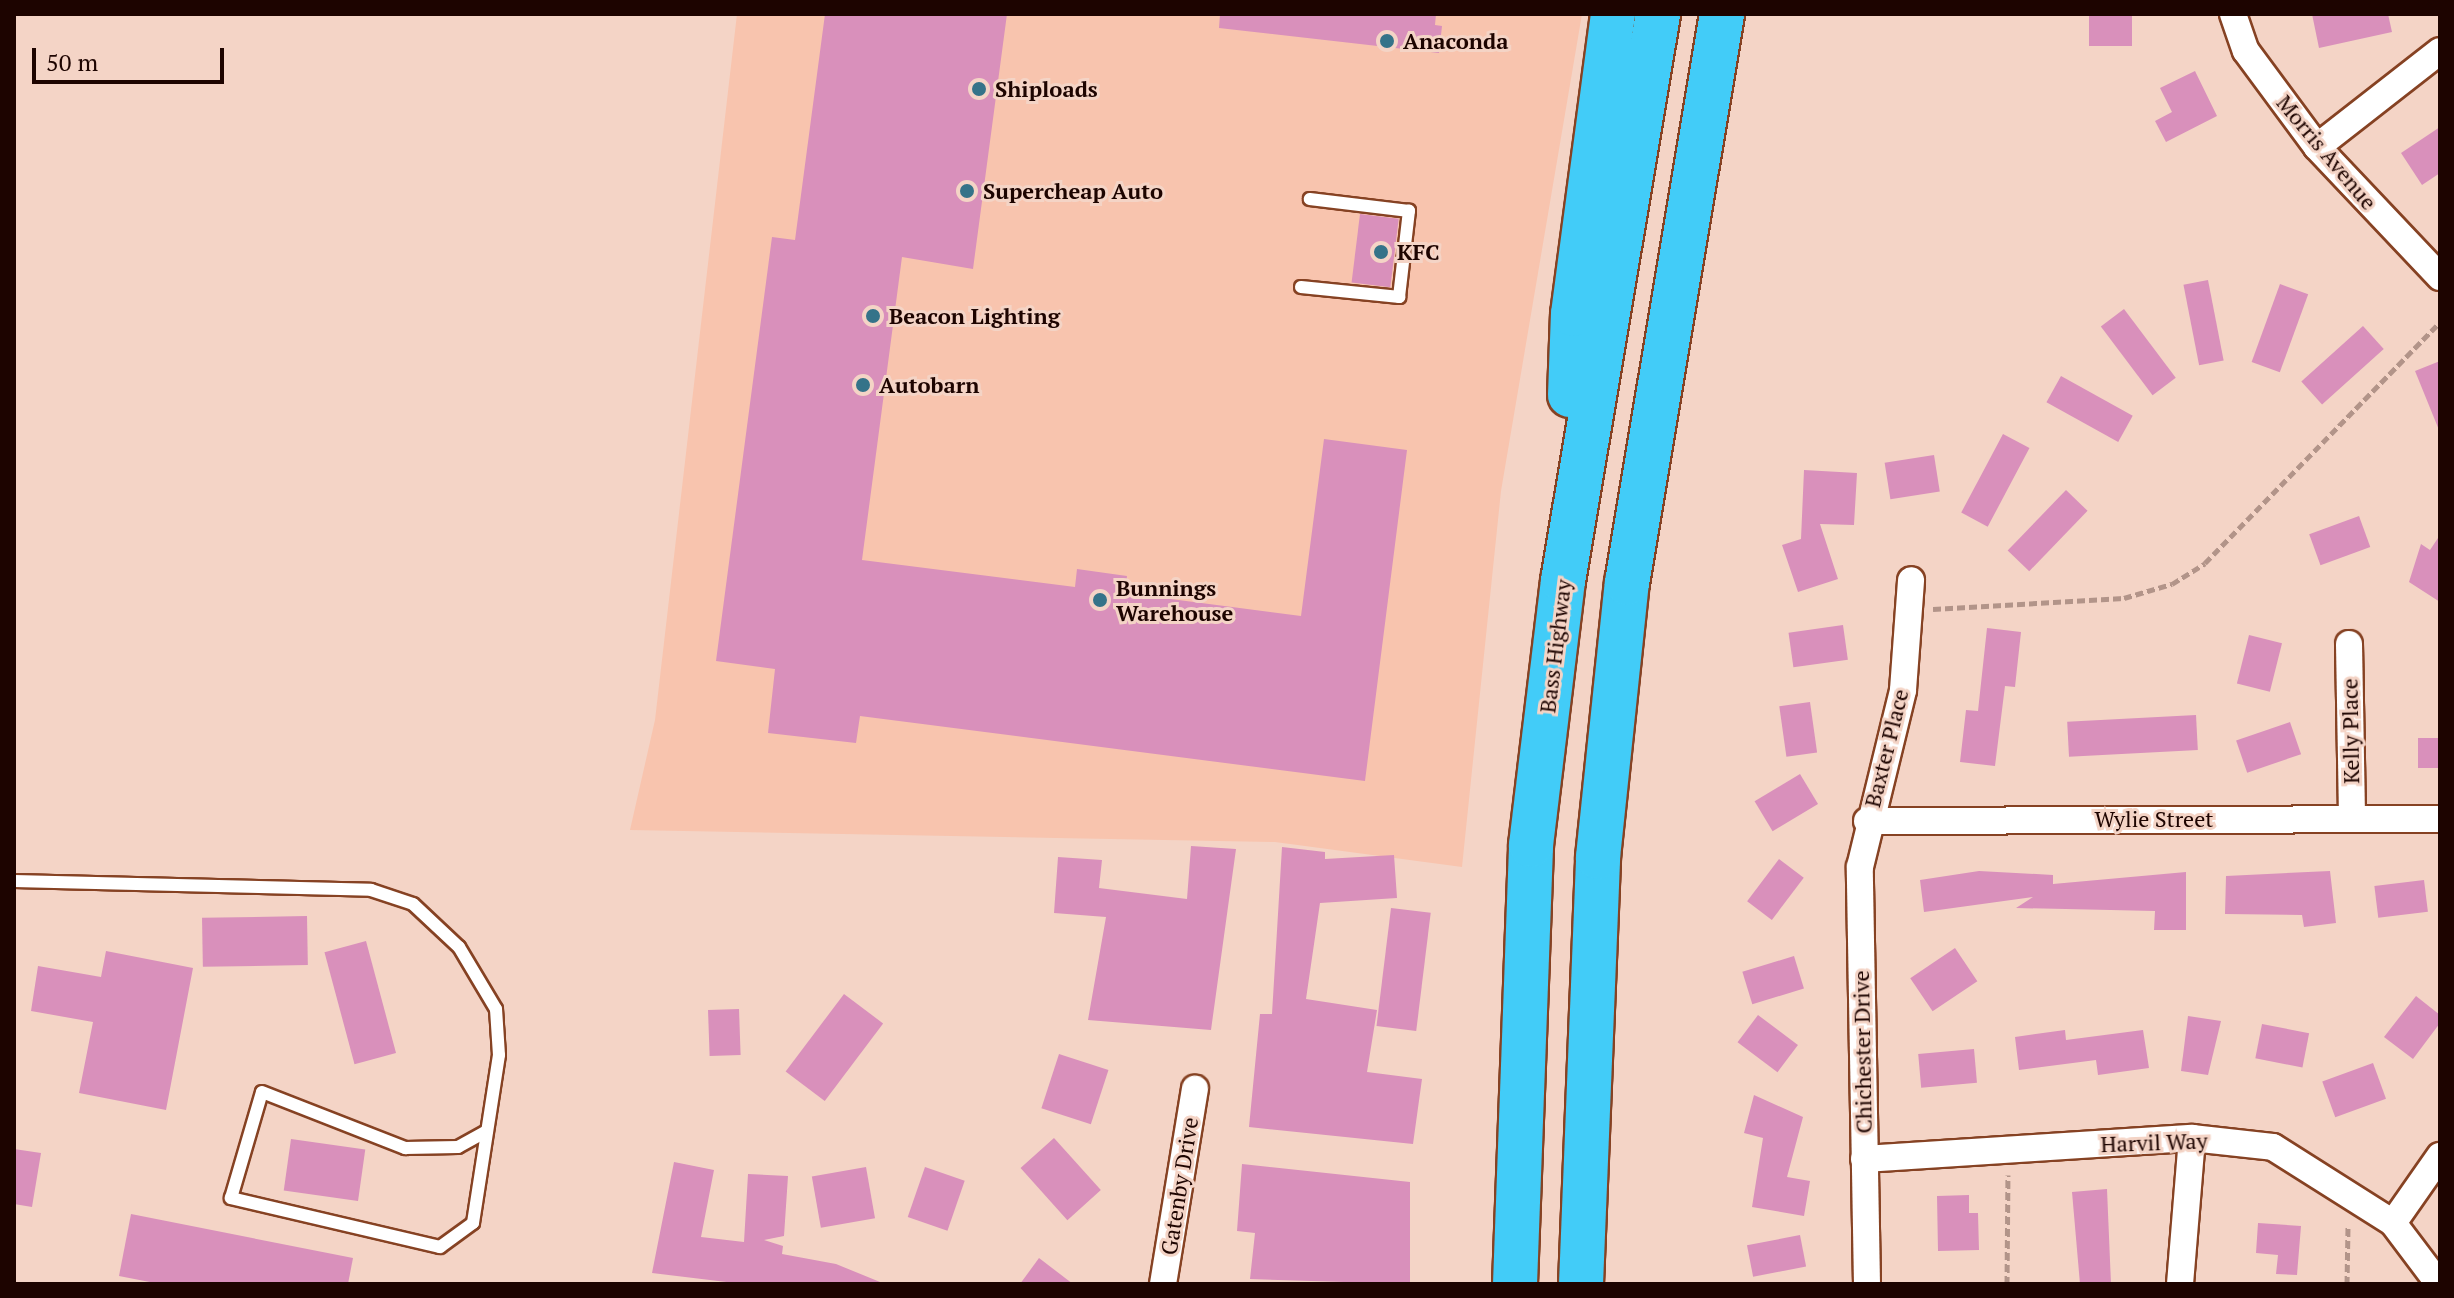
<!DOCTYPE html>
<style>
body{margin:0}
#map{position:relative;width:2454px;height:1298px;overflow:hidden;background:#f4d4c6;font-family:"PT Serif",serif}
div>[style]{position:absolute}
.built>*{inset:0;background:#f8c4ae}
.building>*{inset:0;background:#d990bb;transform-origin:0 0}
.path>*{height:5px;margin-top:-2.5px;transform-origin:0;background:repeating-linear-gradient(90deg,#b29489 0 8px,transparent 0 12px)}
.roads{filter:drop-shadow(2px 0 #864223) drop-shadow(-2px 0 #864223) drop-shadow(0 2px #864223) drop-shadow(0 -2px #864223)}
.service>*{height:12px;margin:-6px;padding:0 6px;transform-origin:6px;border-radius:6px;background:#fff}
.minor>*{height:26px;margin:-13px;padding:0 13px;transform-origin:13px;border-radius:13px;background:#fff}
.motorway>*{height:44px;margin:-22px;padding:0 22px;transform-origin:22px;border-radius:22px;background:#42ccf8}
.dots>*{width:22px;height:22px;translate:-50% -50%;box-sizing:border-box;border:4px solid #f4d4c6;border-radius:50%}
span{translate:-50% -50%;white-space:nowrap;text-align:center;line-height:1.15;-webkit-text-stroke:6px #f4d4c6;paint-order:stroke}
.poi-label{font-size:22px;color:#1d0400;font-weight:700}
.left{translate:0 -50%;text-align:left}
.street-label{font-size:22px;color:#1d0400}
.frame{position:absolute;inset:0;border:16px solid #1d0400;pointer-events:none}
.scale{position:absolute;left:32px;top:48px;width:192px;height:36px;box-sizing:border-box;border:4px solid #1d0400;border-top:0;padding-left:10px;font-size:24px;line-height:28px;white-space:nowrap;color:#1d0400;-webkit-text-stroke:6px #f4d4c6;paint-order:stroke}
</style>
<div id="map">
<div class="built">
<i style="clip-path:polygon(737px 14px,1582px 14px,1501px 491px,1462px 867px,1275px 842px,630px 830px,655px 720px)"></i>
</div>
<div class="building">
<i style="clip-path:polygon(825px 14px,1007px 14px,973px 269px,902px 257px,862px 560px,1075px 587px,1077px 569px,1127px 576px,1125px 593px,1301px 616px,1324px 439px,1407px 450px,1365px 781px,860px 716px,856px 743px,768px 733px,775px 669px,716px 661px,772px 237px,795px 240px)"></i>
<i style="clip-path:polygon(1220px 14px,1436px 14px,1435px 25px,1442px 26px,1439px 53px,1219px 28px)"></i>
<i style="left:2089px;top:14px;width:43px;height:32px"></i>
<i style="clip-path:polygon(2312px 14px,2388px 14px,2392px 32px,2319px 48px)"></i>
<i style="clip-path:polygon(2195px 71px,2217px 116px,2166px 142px,2155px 121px,2172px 112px,2160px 88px)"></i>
<i style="clip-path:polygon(2440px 127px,2440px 173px,2422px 185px,2401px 153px)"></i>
<i style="left:1360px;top:214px;width:39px;height:69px;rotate:7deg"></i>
<i style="left:2208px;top:280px;width:82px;height:25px;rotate:79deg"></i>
<i style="left:2280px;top:284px;width:30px;height:83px;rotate:20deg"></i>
<i style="left:2124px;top:309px;width:86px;height:29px;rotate:53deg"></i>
<i style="left:2363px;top:326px;width:31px;height:83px;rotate:48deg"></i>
<i style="clip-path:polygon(2440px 361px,2440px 429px,2439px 430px,2415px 371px)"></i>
<i style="left:2061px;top:376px;width:82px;height:30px;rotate:29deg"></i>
<i style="left:2003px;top:434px;width:30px;height:89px;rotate:28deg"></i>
<i style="left:1934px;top:455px;width:37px;height:50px;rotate:81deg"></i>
<i style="clip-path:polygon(1804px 470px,1857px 473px,1854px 525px,1820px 524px,1838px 579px,1798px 592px,1782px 545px,1801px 539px)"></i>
<i style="left:2066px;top:490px;width:30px;height:84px;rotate:44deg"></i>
<i style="left:2359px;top:516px;width:33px;height:53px;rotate:70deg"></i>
<i style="clip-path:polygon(2440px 535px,2440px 602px,2409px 582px,2421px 544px,2430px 550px)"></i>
<i style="left:1843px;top:625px;width:35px;height:55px;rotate:82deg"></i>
<i style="clip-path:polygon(1987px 628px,2021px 632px,2015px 687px,2005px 686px,1995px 766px,1960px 762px,1966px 710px,1978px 711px)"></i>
<i style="left:2249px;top:635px;width:34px;height:50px;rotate:14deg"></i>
<i style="left:1810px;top:702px;width:51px;height:31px;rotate:82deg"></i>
<i style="left:2196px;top:715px;width:35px;height:129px;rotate:87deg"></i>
<i style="left:2290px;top:722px;width:34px;height:57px;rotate:71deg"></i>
<i style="left:2440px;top:738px;width:30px;height:22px;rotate:90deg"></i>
<i style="left:1800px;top:774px;width:35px;height:53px;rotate:59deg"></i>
<i style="clip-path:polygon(1191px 846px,1236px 849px,1211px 1030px,1088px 1020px,1106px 917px,1054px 913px,1058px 857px,1102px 860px,1099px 888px,1187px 899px)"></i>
<i style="clip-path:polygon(1282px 847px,1325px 852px,1325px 859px,1394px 855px,1397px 898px,1320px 903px,1306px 999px,1377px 1010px,1367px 1072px,1422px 1079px,1413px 1144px,1249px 1127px,1260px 1014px,1272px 1014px)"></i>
<i style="left:1779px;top:859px;width:31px;height:53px;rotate:37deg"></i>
<i style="clip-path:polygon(1979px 871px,2053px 875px,2053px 884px,2186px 872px,2186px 930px,2154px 930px,2155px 911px,2016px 908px,2033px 897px,1924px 912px,1920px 880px)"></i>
<i style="clip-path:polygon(2330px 871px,2336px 923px,2304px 927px,2302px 915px,2225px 914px,2226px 876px)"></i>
<i style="left:2424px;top:880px;width:32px;height:50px;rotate:83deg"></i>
<i style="left:1391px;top:908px;width:40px;height:119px;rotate:7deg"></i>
<i style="left:307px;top:916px;width:49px;height:105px;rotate:89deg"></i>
<i style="left:366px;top:941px;width:116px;height:43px;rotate:75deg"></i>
<i style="left:1955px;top:948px;width:40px;height:54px;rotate:56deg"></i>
<i style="clip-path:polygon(106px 951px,193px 968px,166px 1110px,79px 1093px,93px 1022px,31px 1011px,38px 966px,101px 977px)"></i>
<i style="left:1794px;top:956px;width:34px;height:54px;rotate:73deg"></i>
<i style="left:844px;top:994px;width:49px;height:97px;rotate:37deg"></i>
<i style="clip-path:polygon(2416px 996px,2440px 1015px,2440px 1023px,2413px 1059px,2384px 1037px)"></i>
<i style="left:739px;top:1009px;width:46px;height:31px;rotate:88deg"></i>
<i style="left:1758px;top:1015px;width:50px;height:34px;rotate:37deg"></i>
<i style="clip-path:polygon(2188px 1016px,2221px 1021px,2208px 1075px,2181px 1071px)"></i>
<i style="left:2262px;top:1024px;width:48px;height:35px;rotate:11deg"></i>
<i style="clip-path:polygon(2065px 1030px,2066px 1040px,2143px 1030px,2149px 1068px,2098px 1075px,2096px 1060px,2019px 1070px,2015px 1037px)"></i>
<i style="left:1974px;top:1049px;width:34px;height:56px;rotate:85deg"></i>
<i style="left:1059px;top:1054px;width:52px;height:57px;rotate:18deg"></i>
<i style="left:2373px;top:1063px;width:38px;height:54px;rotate:70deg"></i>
<i style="clip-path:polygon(1754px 1095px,1803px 1117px,1787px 1177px,1810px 1181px,1804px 1216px,1752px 1207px,1763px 1138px,1744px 1133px)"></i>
<i style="left:1054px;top:1138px;width:70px;height:45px;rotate:48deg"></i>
<i style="left:291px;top:1139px;width:75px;height:52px;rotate:8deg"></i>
<i style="clip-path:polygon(14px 1149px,41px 1153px,32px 1207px,14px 1204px)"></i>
<i style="clip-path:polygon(674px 1162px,714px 1170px,701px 1237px,744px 1242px,748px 1174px,788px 1176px,784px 1236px,764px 1240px,783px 1246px,782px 1254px,836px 1264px,885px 1284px,743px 1284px,652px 1273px)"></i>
<i style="clip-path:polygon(1242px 1164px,1410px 1182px,1410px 1284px,1250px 1279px,1255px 1233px,1237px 1231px)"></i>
<i style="left:866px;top:1167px;width:52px;height:55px;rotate:80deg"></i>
<i style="left:925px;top:1167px;width:42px;height:53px;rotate:19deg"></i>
<i style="clip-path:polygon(2107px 1189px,2111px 1284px,2080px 1284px,2072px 1192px)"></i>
<i style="clip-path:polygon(1969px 1195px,1969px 1213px,1978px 1213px,1979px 1250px,1938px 1251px,1937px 1196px)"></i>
<i style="clip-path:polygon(131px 1214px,353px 1258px,348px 1284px,160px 1284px,119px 1276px)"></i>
<i style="clip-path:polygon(2258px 1223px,2301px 1226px,2297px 1275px,2276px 1274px,2278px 1255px,2256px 1253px)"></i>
<i style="left:1800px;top:1235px;width:32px;height:54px;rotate:79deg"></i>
<i style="clip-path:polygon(1039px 1258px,1073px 1284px,1020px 1284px)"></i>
</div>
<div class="path">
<i style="left:1933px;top:609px;width:191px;rotate:-3.3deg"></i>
<i style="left:2124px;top:598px;width:50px;rotate:-16.3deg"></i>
<i style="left:2172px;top:584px;width:39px;rotate:-32deg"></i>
<i style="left:2205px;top:563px;width:337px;rotate:-45.7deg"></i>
<i style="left:2007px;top:1284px;width:109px;rotate:-89.5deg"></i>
<i style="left:2347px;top:1284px;width:59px;rotate:-89deg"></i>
</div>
<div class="roads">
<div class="service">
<i style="left:1301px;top:287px;width:99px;rotate:5.8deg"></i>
<i style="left:1399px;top:297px;width:87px;rotate:-83.4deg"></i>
<i style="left:1409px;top:211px;width:100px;rotate:-173.1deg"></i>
<i style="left:14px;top:881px;width:357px;rotate:1.4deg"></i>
<i style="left:371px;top:890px;width:44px;rotate:18.4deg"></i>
<i style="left:413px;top:904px;width:63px;rotate:43.1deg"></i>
<i style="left:459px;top:947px;width:72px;rotate:59.2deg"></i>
<i style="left:496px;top:1009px;width:46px;rotate:86.3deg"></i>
<i style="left:499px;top:1055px;width:170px;rotate:98.8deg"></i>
<i style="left:473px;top:1223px;width:41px;rotate:144deg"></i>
<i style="left:440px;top:1247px;width:215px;rotate:-166.8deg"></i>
<i style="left:231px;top:1198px;width:110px;rotate:-73.7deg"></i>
<i style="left:262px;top:1092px;width:154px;rotate:21.4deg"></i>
<i style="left:405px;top:1148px;width:53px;rotate:-1.1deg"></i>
<i style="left:458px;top:1147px;width:31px;rotate:-29deg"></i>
</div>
<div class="minor">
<i style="left:2233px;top:14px;width:39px;rotate:71deg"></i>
<i style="left:2246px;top:51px;width:119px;rotate:53.5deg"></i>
<i style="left:2317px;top:147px;width:179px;rotate:46.6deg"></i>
<i style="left:2317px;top:147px;width:156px;rotate:-38deg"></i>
<i style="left:2349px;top:644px;width:174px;rotate:89deg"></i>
<i style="left:1867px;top:821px;width:573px;rotate:-0.2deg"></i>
<i style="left:1864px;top:1159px;width:329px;rotate:-3.7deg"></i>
<i style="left:2192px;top:1138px;width:81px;rotate:6.3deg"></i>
<i style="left:2273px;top:1147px;width:142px;rotate:32.3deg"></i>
<i style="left:2393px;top:1223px;width:76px;rotate:53deg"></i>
<i style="left:2393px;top:1223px;width:82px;rotate:-55deg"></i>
<i style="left:1163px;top:1284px;width:198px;rotate:-80.7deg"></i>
<i style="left:1867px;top:1284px;width:417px;rotate:-91deg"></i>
<i style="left:1860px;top:867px;width:182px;rotate:-76.3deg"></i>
<i style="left:1903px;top:690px;width:110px;rotate:-85.8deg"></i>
<i style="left:2180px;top:1284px;width:146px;rotate:-85.3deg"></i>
</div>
<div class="motorway">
<i style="left:1570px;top:395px;width:81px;rotate:-87.9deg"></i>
<i style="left:1573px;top:314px;width:303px;rotate:-82.4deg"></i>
<i style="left:1515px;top:1284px;width:439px;rotate:-87.9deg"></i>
<i style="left:1531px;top:845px;width:266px;rotate:-83.1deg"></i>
<i style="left:1563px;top:581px;width:575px;rotate:-80.49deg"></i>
<i style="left:1581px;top:1284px;width:427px;rotate:-87.7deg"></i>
<i style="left:1598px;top:857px;width:276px;rotate:-84deg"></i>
<i style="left:1627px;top:583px;width:577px;rotate:-80.52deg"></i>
</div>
</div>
<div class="dots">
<i style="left:1387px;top:41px;background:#357389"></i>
<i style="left:979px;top:89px;background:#357389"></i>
<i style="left:967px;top:191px;background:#357389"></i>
<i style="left:1381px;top:252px;background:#357389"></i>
<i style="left:873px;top:316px;background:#357389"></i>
<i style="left:863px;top:385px;background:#357389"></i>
<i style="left:1100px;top:600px;background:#357389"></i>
</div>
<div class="poi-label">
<span class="left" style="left:1403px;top:41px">Anaconda</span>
<span class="left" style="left:995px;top:89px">Shiploads</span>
<span class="left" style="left:983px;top:191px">Supercheap Auto</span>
<span class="left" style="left:1397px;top:252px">KFC</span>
<span class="left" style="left:889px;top:316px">Beacon Lighting</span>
<span class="left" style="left:879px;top:385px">Autobarn</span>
<span class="left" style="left:1116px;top:600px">Bunnings<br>Warehouse</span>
</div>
<div class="street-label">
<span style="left:2327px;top:152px;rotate:50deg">Morris Avenue</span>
<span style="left:1555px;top:646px;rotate:-83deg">Bass Highway</span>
<span style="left:2350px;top:731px;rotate:-91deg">Kelly Place</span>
<span style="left:1886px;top:748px;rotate:-76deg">Baxter Place</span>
<span style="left:2154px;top:819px">Wylie Street</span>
<span style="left:1862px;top:1052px;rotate:-91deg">Chichester Drive</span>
<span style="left:2154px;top:1142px;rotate:-2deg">Harvil Way</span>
<span style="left:1179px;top:1186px;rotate:-81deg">Gatenby Drive</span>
</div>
<div class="frame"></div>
<div class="scale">50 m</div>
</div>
